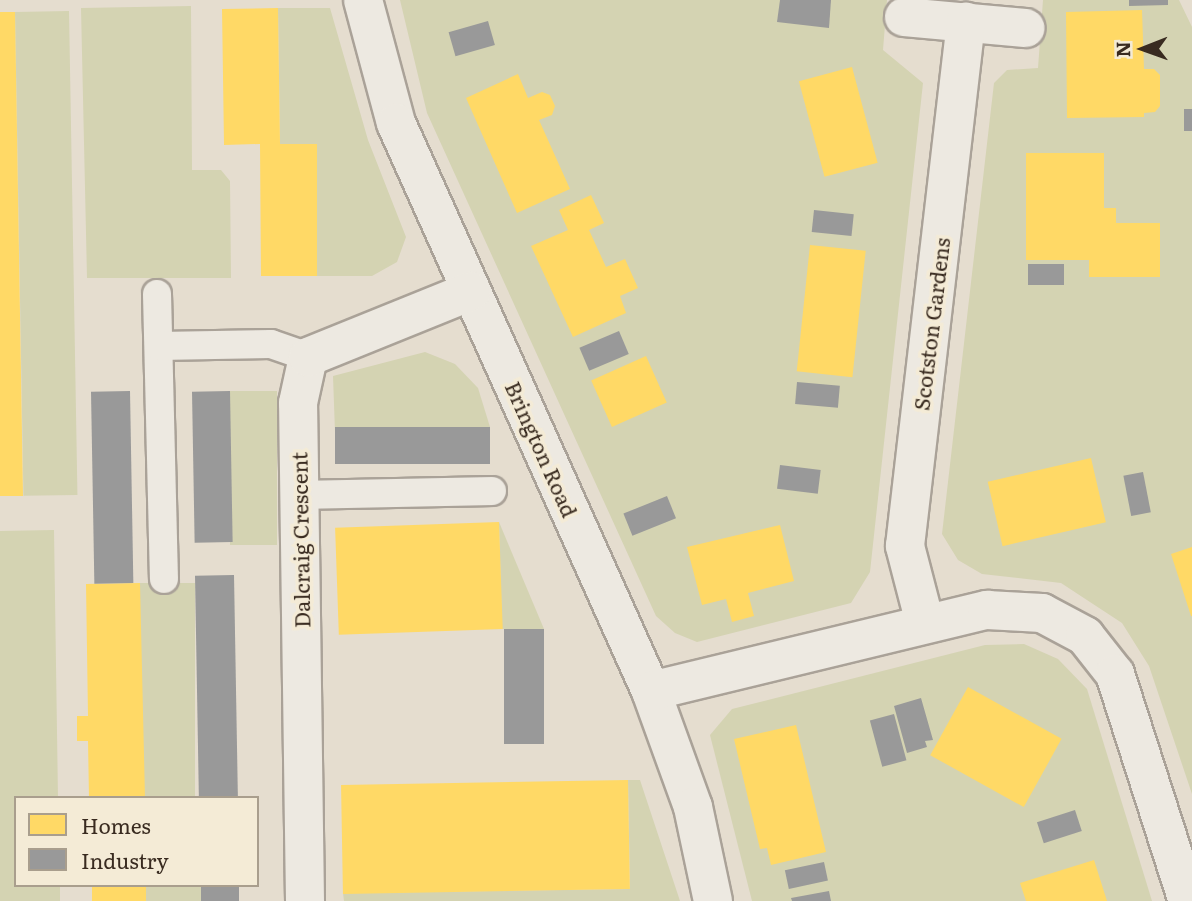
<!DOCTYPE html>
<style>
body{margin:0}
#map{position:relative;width:1192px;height:901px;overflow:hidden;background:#e5ddcf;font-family:Literata,serif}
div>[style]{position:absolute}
.green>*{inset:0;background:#d4d3b2;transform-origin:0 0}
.homes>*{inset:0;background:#ffd966;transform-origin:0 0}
.industry>*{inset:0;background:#999;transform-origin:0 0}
.roads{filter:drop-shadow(2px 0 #aaa298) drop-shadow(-2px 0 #aaa298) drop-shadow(0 2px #aaa298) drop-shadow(0 -2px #aaa298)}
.lane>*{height:28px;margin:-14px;padding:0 14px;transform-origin:14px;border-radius:14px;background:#ede9e1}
.street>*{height:38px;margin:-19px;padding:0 19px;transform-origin:19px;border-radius:19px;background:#ede9e1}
span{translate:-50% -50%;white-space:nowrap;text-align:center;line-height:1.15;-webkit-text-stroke:7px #f4ebd6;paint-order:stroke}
.street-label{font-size:21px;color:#392b20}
.legend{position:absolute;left:14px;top:796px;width:245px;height:91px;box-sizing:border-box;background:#f4ebd6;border:2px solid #a99e8d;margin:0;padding:9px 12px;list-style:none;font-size:21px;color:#392b20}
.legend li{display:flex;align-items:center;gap:14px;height:35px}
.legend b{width:35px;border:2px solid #a99e8d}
.north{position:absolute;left:1108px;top:14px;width:70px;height:70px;-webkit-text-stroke:5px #f4ebd6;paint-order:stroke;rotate:269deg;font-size:19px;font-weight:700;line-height:28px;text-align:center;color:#392b20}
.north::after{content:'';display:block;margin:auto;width:24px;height:32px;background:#392b20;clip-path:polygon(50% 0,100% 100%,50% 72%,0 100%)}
</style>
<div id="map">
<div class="green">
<i style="clip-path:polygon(400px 0,887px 0,883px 50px,923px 83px,870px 572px,851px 603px,697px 642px,675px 633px,656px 616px,427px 113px)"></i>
<i style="clip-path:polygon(1043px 0,1179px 0,1192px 27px,1192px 794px,1149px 666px,1122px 623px,1061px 583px,982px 574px,958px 560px,942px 534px,994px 83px,1007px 70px,1038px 68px)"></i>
<i style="clip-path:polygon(191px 6px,192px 170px,221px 170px,230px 181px,231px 278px,87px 278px,81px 8px)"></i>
<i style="clip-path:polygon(278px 8px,330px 8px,368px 140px,406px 237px,397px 262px,372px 276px,317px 276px,317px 144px,280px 144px)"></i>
<i style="left:69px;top:11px;width:484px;height:54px;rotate:89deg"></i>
<i style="clip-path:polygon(425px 352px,455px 364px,478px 388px,490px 427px,335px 432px,333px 376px)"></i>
<i style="left:230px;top:391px;width:47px;height:154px"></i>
<i style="clip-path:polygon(499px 522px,544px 629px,502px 629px)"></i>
<i style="clip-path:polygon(54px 530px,58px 798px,16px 798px,16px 885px,60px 885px,60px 901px,0 901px,0 531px)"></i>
<i style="left:140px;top:583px;width:55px;height:215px"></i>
<i style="clip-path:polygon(1024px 644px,1058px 659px,1087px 689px,1152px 901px,752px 901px,710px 735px,732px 709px,985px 645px)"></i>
<i style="clip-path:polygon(628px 780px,640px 780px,680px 901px,344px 901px,343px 893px,630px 889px)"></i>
<i style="left:146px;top:885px;width:55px;height:16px"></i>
</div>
<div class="homes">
<i style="clip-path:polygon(278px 8px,280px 144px,317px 144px,317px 276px,261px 276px,260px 144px,224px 145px,222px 9px)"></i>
<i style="clip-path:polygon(1142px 10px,1144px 69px,1154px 69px,1160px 75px,1160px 106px,1155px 112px,1144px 113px,1144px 117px,1067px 118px,1066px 12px)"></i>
<i style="clip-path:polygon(0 12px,15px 12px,23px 496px,0 496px)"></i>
<i style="left:852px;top:67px;width:99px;height:55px;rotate:75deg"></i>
<i style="clip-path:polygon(518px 74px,528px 98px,542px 92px,550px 95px,555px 106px,552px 115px,539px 120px,570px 189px,517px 213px,466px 98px)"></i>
<i style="clip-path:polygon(1026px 153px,1104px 153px,1104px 208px,1116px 208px,1116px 223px,1160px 223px,1160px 277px,1089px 277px,1089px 260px,1026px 260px)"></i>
<i style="clip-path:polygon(591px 195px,604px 223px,589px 230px,606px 267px,625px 259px,638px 288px,620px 296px,626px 313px,573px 337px,531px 246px,568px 230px,559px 210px)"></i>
<i style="left:810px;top:245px;width:56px;height:127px;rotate:6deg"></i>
<i style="left:646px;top:356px;width:51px;height:60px;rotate:66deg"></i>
<i style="left:1091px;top:458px;width:66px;height:106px;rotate:77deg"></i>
<i style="left:499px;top:522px;width:107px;height:164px;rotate:88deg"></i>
<i style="clip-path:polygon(780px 525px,794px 581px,748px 593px,754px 616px,732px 622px,726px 599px,702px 605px,687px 547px)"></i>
<i style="clip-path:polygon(1192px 547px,1192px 616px,1191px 616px,1171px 554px)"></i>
<i style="clip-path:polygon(140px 583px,145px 798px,89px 798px,88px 741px,77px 741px,77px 716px,88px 716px,86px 584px)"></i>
<i style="left:968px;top:687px;width:107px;height:78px;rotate:29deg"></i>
<i style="clip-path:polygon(796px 725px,826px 852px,771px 865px,767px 848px,760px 849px,734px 739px)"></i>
<i style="left:628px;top:780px;width:109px;height:287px;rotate:89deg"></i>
<i style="clip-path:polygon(1094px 860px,1107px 901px,1026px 901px,1020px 883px)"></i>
<i style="left:92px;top:885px;width:54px;height:16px"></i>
</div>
<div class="industry">
<i style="clip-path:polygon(780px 0,831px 0,829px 28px,777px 22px)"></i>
<i style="clip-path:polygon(1129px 0,1168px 0,1168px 5px,1129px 6px)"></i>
<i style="left:488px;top:21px;width:25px;height:41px;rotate:74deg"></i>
<i style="left:1184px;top:109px;width:8px;height:22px"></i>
<i style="left:814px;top:210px;width:40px;height:22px;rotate:6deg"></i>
<i style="left:1028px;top:264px;width:36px;height:21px"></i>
<i style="left:619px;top:331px;width:25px;height:43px;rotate:67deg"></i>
<i style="left:797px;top:382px;width:43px;height:22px;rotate:5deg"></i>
<i style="left:130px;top:391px;width:192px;height:39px;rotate:89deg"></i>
<i style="left:230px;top:391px;width:151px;height:38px;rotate:89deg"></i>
<i style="left:490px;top:427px;width:37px;height:155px;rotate:90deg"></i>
<i style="left:780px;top:465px;width:41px;height:24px;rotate:7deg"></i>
<i style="left:1143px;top:472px;width:41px;height:20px;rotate:79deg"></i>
<i style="left:667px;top:496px;width:24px;height:47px;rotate:68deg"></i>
<i style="left:234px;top:575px;width:223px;height:39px;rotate:89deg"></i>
<i style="left:504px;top:629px;width:40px;height:115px"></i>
<i style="clip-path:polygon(921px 698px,933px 740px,925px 741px,927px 747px,907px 753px,894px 706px)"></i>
<i style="left:894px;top:714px;width:48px;height:25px;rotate:75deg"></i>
<i style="left:1075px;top:810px;width:22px;height:40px;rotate:72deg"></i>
<i style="left:824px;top:862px;width:19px;height:40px;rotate:78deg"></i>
<i style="left:201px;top:885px;width:38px;height:16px"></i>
<i style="clip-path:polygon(829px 891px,831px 901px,792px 901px,791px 898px)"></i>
</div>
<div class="roads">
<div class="lane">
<i style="left:157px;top:294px;width:285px;rotate:88.6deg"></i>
<i style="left:159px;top:346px;width:112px;rotate:-1deg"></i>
<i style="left:271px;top:344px;width:39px;rotate:19deg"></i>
<i style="left:300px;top:495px;width:192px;rotate:-1.2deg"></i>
</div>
<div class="street">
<i style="left:363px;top:0;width:127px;rotate:75deg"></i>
<i style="left:396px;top:123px;width:623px;rotate:65.82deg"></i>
<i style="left:651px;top:691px;width:123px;rotate:70.1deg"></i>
<i style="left:693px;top:807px;width:96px;rotate:78deg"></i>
<i style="left:904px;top:17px;width:122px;rotate:5.2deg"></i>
<i style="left:925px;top:623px;width:80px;rotate:-104.6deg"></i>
<i style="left:905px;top:546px;width:528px;rotate:-83.36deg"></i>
<i style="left:651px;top:691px;width:346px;rotate:-13.6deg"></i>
<i style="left:987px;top:610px;width:55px;rotate:3.1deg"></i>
<i style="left:1042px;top:613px;width:49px;rotate:28.1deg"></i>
<i style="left:1085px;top:636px;width:48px;rotate:51.7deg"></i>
<i style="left:1115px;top:674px;width:238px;rotate:72.2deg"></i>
<i style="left:305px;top:901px;width:498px;rotate:-90.8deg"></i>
<i style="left:298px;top:403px;width:47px;rotate:-77.7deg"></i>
<i style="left:308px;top:357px;width:176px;rotate:-22deg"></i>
</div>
</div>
<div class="street-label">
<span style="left:931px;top:324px;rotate:-83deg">Scotston Gardens</span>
<span style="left:542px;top:449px;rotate:66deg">Brington Road</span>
<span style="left:300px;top:540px;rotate:-91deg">Dalcraig Crescent</span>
</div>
<ul class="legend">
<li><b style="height:19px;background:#ffd966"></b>Homes</li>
<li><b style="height:19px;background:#999"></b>Industry</li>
</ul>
<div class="north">N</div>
</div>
